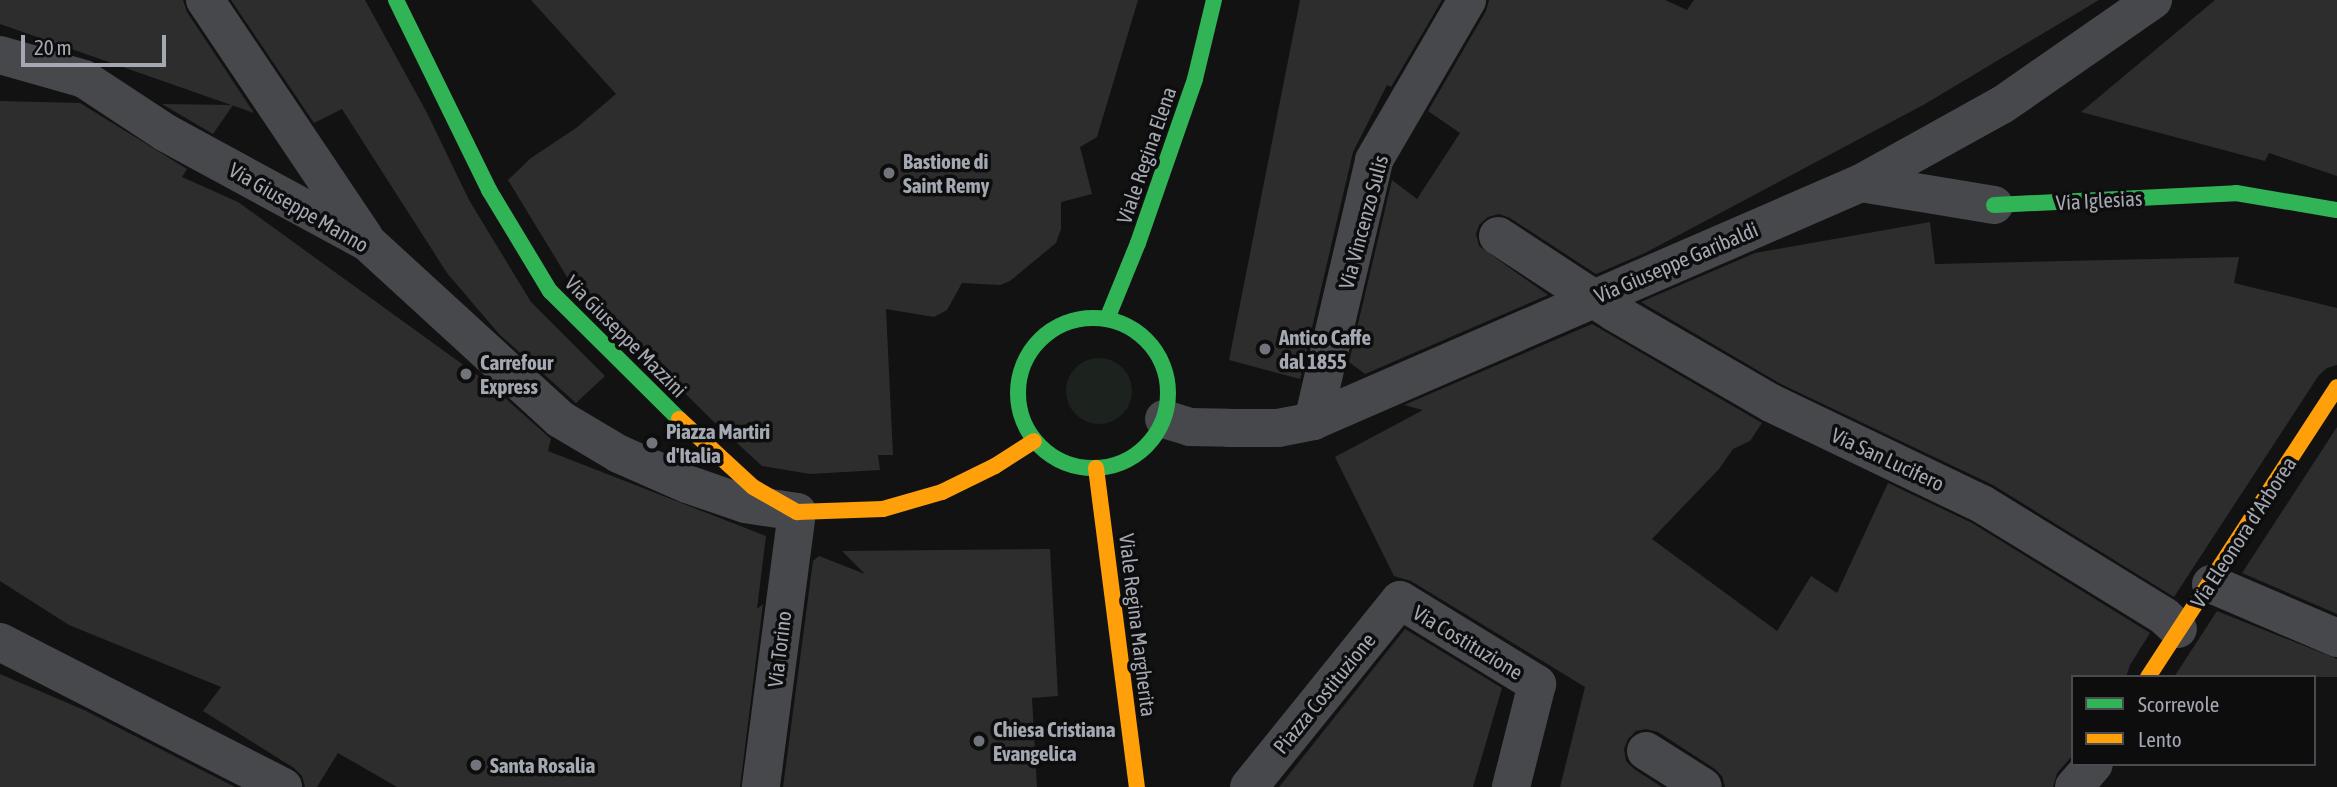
<!DOCTYPE html>
<style>
body{margin:0}
#map{position:relative;width:2337px;height:787px;overflow:hidden;background:#121213;font-family:"Asap Condensed",sans-serif}
div>[style]{position:absolute}
.green>*{inset:0;background:#1c221d}
.round{border-radius:50%}
.building>*{inset:0;background:#2d2d2e}
.street>*{height:38px;margin:-19px;padding:0 19px;transform-origin:19px;border-radius:19px;background:#46484b}
.fast>*{height:16px;margin:-8px;padding:0 8px;transform-origin:8px;border-radius:8px;background:#30b455}
.fast>.ring{margin:-8px;padding:0;box-sizing:content-box;background:none;border:16px solid #30b455;border-radius:50%}
.slow>*{height:16px;margin:-8px;padding:0 8px;transform-origin:8px;border-radius:8px;background:#ff9f0a}
.dots>*{width:19px;height:19px;translate:-50% -50%;box-sizing:border-box;border:4px solid #0d0d0e;border-radius:50%}
span{translate:-50% -50%;white-space:nowrap;text-align:center;line-height:1.15;-webkit-text-stroke:7px #0d0d0e;paint-order:stroke}
.street-label{font-size:21px;color:#a4a8b2}
.poi-label{font-size:21px;color:#a4a8b2;font-weight:700}
.left{translate:0 -50%;text-align:left}
.legend{position:absolute;left:2071px;top:675px;width:245px;height:91px;box-sizing:border-box;background:#0d0d0e;border:2px solid #494b50;margin:0;padding:9px 12px;list-style:none;font-size:21px;color:#a4a8b2}
.legend li{display:flex;align-items:center;gap:14px;height:35px}
.legend b{width:35px;border:2px solid #494b50}
.scale{position:absolute;left:21px;top:35px;width:145px;height:32px;box-sizing:border-box;border:4px solid #a4a8b2;border-top:0;padding-left:9px;font-size:21px;line-height:24px;white-space:nowrap;color:#a4a8b2;-webkit-text-stroke:5px #0d0d0e;paint-order:stroke}
</style>
<div id="map">
<div class="green">
<i class="round" style="left:1066px;top:358px;width:66px;height:66px"></i>
</div>
<div class="building">
<i style="clip-path:polygon(0 0,183px 0,187px 12px,254px 113px,0 24px)"></i>
<i style="clip-path:polygon(231px 0,365px 0,427px 113px,469px 200px,531px 302px,605px 376px,576px 403px,499px 334px,447px 273px,342px 109px,314px 123px)"></i>
<i style="clip-path:polygon(531px 0,1138px 0,1097px 137px,1080px 147px,1092px 194px,1061px 202px,1061px 229px,1056px 243px,1010px 281px,1000px 285px,962px 283px,947px 310px,934px 317px,886px 309px,893px 455px,878px 455px,880px 470px,810px 474px,762px 466px,711px 419px,567px 277px,508px 180px,531px 158px,576px 128px,616px 94px)"></i>
<i style="clip-path:polygon(1300px 0,1442px 0,1391px 87px,1387px 85px,1353px 152px,1300px 379px,1229px 360px)"></i>
<i style="clip-path:polygon(1489px 0,1665px 0,1687px 10px,1694px 0,2099px 0,1925px 104px,1645px 253px,1596px 274px,1510px 218px,1499px 214px,1488px 217px,1479px 225px,1476px 234px,1479px 246px,1548px 295px,1365px 374px,1349px 362px,1392px 180px,1417px 199px,1460px 133px,1428px 111px,1486px 11px)"></i>
<i style="clip-path:polygon(2215px 0,2337px 0,2337px 176px,2269px 153px,2265px 161px,2081px 112px)"></i>
<i style="clip-path:polygon(0 101px,80px 103px,187px 169px,182px 177px,238px 202px,487px 382px,551px 439px,548px 451px,766px 536px,757px 609px,763px 604px,740px 787px,397px 787px,338px 753px,317px 787px,305px 787px,302px 776px,294px 768px,203px 711px,221px 687px,69px 625px,0 581px)"></i>
<i style="clip-path:polygon(162px 104px,233px 105px,213px 134px)"></i>
<i style="clip-path:polygon(1930px 222px,1935px 264px,2239px 257px,2234px 283px,2337px 308px,2337px 365px,2327px 368px,2319px 375px,2174px 597px,1993px 485px,1781px 384px,1641px 302px,1755px 253px)"></i>
<i style="clip-path:polygon(1592px 324px,1762px 423px,1750px 441px,1733px 449px,1719px 469px,1652px 539px,1777px 631px,1811px 576px,1837px 593px,1888px 483px,1972px 523px,2150px 633px,2130px 665px,2126px 677px,2073px 677px,2073px 755px,2057px 773px,2053px 787px,1725px 787px,1722px 776px,1715px 769px,1658px 732px,1646px 729px,1636px 731px,1628px 739px,1624px 749px,1626px 761px,1634px 769px,1662px 787px,1560px 787px,1585px 687px,1411px 581px,1394px 576px,1335px 457px,1423px 410px,1404px 405px)"></i>
<i style="clip-path:polygon(2337px 427px,2337px 614px,2242px 573px)"></i>
<i style="clip-path:polygon(1050px 549px,1058px 696px,1032px 698px,1037px 787px,783px 787px,813px 561px,819px 556px,865px 574px,842px 551px)"></i>
<i style="clip-path:polygon(2217px 611px,2337px 659px,2337px 677px,2174px 677px)"></i>
<i style="clip-path:polygon(1405px 629px,1502px 688px,1473px 787px,1279px 787px)"></i>
<i style="clip-path:polygon(0 674px,84px 710px,235px 787px,0 787px)"></i>
</div>
<div class="street">
<i style="left:205px;top:0;width:285px;rotate:56.1deg"></i>
<i style="left:0;top:55px;width:87px;rotate:15.9deg"></i>
<i style="left:84px;top:79px;width:98px;rotate:33.4deg"></i>
<i style="left:166px;top:133px;width:229px;rotate:28.5deg"></i>
<i style="left:367px;top:242px;width:262px;rotate:42.5deg"></i>
<i style="left:560px;top:419px;width:69px;rotate:30.7deg"></i>
<i style="left:619px;top:454px;width:74px;rotate:23.8deg"></i>
<i style="left:687px;top:484px;width:61px;rotate:19deg"></i>
<i style="left:745px;top:504px;width:53px;rotate:8.7deg"></i>
<i style="left:797px;top:512px;width:277px;rotate:97.5deg"></i>
<i style="left:1861px;top:183px;width:135px;rotate:9.4deg"></i>
<i style="left:1498px;top:236px;width:139px;rotate:33.2deg"></i>
<i style="left:1614px;top:312px;width:181px;rotate:30.1deg"></i>
<i style="left:1771px;top:403px;width:234px;rotate:25.6deg"></i>
<i style="left:1982px;top:504px;width:214px;rotate:31.6deg"></i>
<i style="left:2164px;top:616px;width:19px;rotate:43deg"></i>
<i style="left:1164px;top:419px;width:27px;rotate:17deg"></i>
<i style="left:1190px;top:427px;width:39px;rotate:1deg"></i>
<i style="left:1229px;top:428px;width:49px"></i>
<i style="left:1278px;top:428px;width:36px;rotate:-11deg"></i>
<i style="left:1313px;top:421px;width:597px;rotate:-23.48deg"></i>
<i style="left:1861px;top:183px;width:161px;rotate:-29deg"></i>
<i style="left:2002px;top:105px;width:184px;rotate:-34.8deg"></i>
<i style="left:1313px;top:421px;width:268px;rotate:-76.8deg"></i>
<i style="left:1374px;top:160px;width:185px;rotate:-59.8deg"></i>
<i style="left:2211px;top:584px;width:137px;rotate:23.2deg"></i>
<i style="left:0;top:642px;width:318px;rotate:27.1deg"></i>
<i style="left:1646px;top:751px;width:67px;rotate:32.3deg"></i>
<i style="left:1249px;top:787px;width:240px;rotate:-51.1deg"></i>
<i style="left:1400px;top:600px;width:161px;rotate:31.5deg"></i>
<i style="left:1537px;top:684px;width:106px;rotate:104.2deg"></i>
<i style="left:2074px;top:787px;width:30px;rotate:-49deg"></i>
</div>
<div class="fast">
<i style="left:396px;top:0;width:212px;rotate:63.9deg"></i>
<i style="left:489px;top:190px;width:118px;rotate:58.9deg"></i>
<i style="left:550px;top:291px;width:182px;rotate:44.8deg"></i>
<i style="left:1994px;top:205px;width:242px;rotate:-2.8deg"></i>
<i style="left:2236px;top:193px;width:102px;rotate:9.6deg"></i>
<i class="ring" style="left:1018px;top:318px;width:134px;height:134px"></i>
<i style="left:1107px;top:319px;width:82px;rotate:-67.8deg"></i>
<i style="left:1138px;top:243px;width:174px;rotate:-70.8deg"></i>
<i style="left:1195px;top:79px;width:81px;rotate:-76.5deg"></i>
</div>
<div class="slow">
<i style="left:679px;top:419px;width:100px;rotate:42.6deg"></i>
<i style="left:753px;top:487px;width:51px;rotate:29.6deg"></i>
<i style="left:797px;top:512px;width:86px;rotate:-2deg"></i>
<i style="left:883px;top:509px;width:61px;rotate:-16.1deg"></i>
<i style="left:942px;top:492px;width:59px;rotate:-26.1deg"></i>
<i style="left:995px;top:466px;width:46px;rotate:-32.7deg"></i>
<i style="left:1096px;top:468px;width:322px;rotate:82.7deg"></i>
<i style="left:2148px;top:677px;width:346px;rotate:-56.9deg"></i>
</div>
<div class="dots">
<i style="left:889px;top:173px;background:#71747a"></i>
<i style="left:1265px;top:349px;background:#71747a"></i>
<i style="left:466px;top:374px;background:#71747a"></i>
<i style="left:652px;top:443px;background:#71747a"></i>
<i style="left:979px;top:741px;background:#71747a"></i>
<i style="left:476px;top:765px;background:#71747a"></i>
</div>
<div class="street-label">
<span style="left:1146px;top:155px;rotate:-71deg">Viale Regina Elena</span>
<span style="left:2099px;top:200px;rotate:-3deg">Via Iglesias</span>
<span style="left:299px;top:207px;rotate:30deg">Via Giuseppe Manno</span>
<span style="left:1363px;top:222px;rotate:-75deg">Via Vincenzo Sulis</span>
<span style="left:1676px;top:262px;rotate:-23deg">Via Giuseppe Garibaldi</span>
<span style="left:626px;top:336px;rotate:45deg">Via Giuseppe Mazzini</span>
<span style="left:1888px;top:459px;rotate:25deg">Via San Lucifero</span>
<span style="left:2243px;top:532px;rotate:-57deg">Via Eleonora d'Arborea</span>
<span style="left:1138px;top:625px;rotate:83deg">Viale Regina Margherita</span>
<span style="left:1468px;top:642px;rotate:31deg">Via Costituzione</span>
<span style="left:779px;top:649px;rotate:-83deg">Via Torino</span>
<span style="left:1324px;top:693px;rotate:-51deg">Piazza Costituzione</span>
</div>
<div class="poi-label">
<span class="left" style="left:903px;top:173px">Bastione di<br>Saint Remy</span>
<span class="left" style="left:1279px;top:349px">Antico Caffe<br>dal 1855</span>
<span class="left" style="left:480px;top:374px">Carrefour<br>Express</span>
<span class="left" style="left:666px;top:443px">Piazza Martiri<br>d'Italia</span>
<span class="left" style="left:993px;top:741px">Chiesa Cristiana<br>Evangelica</span>
<span class="left" style="left:490px;top:765px">Santa Rosalia</span>
</div>
<ul class="legend">
<li><b style="height:9px;background:#30b455"></b>Scorrevole</li>
<li><b style="height:9px;background:#ff9f0a"></b>Lento</li>
</ul>
<div class="scale">20 m</div>
</div>
